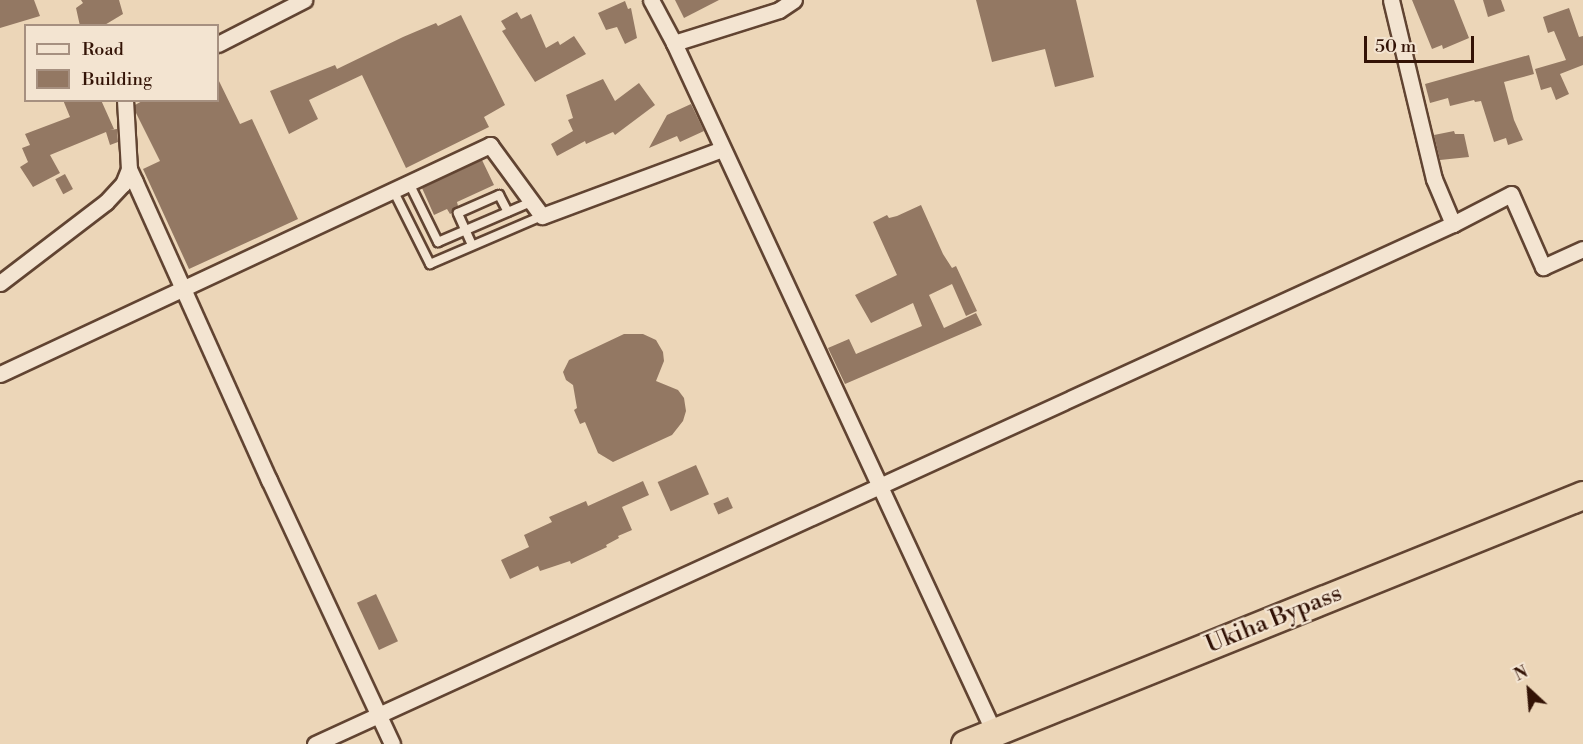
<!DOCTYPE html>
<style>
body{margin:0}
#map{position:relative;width:1583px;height:744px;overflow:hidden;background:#ecd6b8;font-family:"Libre Bodoni",serif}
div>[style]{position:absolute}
.building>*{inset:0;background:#937863;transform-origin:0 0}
.roads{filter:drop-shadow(2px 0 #614432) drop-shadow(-2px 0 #614432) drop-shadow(0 2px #614432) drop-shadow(0 -2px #614432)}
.lane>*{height:8px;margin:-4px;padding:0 4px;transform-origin:4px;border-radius:4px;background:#f3e4d1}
.street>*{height:15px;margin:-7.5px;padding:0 7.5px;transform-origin:7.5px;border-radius:7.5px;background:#f3e4d1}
.highway>*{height:27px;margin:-13.5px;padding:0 13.5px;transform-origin:13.5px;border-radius:13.5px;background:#ecd6b8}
span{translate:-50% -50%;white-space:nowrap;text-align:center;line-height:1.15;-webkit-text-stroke:4.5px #f3e4d1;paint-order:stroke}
.street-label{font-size:24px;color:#331306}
.legend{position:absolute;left:24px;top:24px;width:195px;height:78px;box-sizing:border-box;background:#f3e4d1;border:2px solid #a69080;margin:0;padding:8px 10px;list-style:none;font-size:18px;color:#331306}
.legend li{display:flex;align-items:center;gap:12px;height:30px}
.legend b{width:30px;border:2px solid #a69080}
.north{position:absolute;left:1499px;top:660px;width:60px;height:60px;-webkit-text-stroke:4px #f3e4d1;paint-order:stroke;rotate:334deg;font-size:16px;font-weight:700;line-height:24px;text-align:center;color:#331306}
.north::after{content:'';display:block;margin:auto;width:21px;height:27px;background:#331306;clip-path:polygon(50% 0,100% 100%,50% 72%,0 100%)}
.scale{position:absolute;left:1364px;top:36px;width:110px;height:27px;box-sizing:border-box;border:3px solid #331306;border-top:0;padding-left:8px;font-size:18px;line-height:21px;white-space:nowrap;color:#331306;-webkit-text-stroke:4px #f3e4d1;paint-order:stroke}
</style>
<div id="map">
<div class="building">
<i style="clip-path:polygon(0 0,34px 0,40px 16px,0 28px)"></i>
<i style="clip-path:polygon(81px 0,119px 0,123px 14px,103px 26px,80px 26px,76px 8px,83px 3px)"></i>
<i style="clip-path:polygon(675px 0,719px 0,684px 18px)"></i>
<i style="clip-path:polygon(976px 0,1076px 0,1094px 77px,1055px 87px,1045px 49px,992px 62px)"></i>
<i style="clip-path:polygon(1412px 0,1454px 0,1469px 38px,1443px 49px,1442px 45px,1432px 49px)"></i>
<i style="clip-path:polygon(1483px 0,1501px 0,1505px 11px,1488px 17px)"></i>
<i style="clip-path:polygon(625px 1px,628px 9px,631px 8px,637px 38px,625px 44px,617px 27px,606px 30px,598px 13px)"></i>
<i style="clip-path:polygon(1569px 8px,1579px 37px,1583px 36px,1583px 65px,1560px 74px,1569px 94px,1556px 100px,1551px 87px,1541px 90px,1535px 69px,1566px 60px,1554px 31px,1548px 33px,1543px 17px)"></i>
<i style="clip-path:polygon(517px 12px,521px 19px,531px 14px,546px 48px,558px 41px,560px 45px,574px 36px,586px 54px,535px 82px,502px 31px,506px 29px,501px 21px)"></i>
<i style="clip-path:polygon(461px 15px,505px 105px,484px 117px,489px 127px,406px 168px,362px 75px,309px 100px,318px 119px,289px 134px,270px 91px,335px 65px,337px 69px,403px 37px,436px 23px,438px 26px)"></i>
<i style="clip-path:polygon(1529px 55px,1534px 74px,1504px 82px,1514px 120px,1523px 140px,1508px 145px,1506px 138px,1494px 142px,1481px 101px,1475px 102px,1474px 100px,1450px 106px,1448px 98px,1430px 103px,1425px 84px)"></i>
<i style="clip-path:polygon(218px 79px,240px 124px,252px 119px,298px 219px,189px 269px,143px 169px,160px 161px,136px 113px,135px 105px,144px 100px,218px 100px)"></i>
<i style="clip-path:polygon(603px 79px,615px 101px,639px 83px,655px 105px,615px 135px,613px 132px,586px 144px,585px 141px,557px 156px,551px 144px,573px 131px,568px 120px,573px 118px,566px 95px)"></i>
<i style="clip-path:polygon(63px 100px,101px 100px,114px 129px,110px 130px,117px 129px,118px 142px,110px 145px,106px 132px,50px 155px,60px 173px,33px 187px,20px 167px,28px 162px,22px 148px,30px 145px,25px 134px,70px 117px)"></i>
<i style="clip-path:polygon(691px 104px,704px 131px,680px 142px,677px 136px,649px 148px,667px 115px)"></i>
<i style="clip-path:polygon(1454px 131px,1455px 134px,1464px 134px,1469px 157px,1440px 160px,1434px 135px)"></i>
<i style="clip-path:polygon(482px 160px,494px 185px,457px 202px,458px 206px,452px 213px,450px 214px,447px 209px,434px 215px,422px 188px)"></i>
<i style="left:65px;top:174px;width:17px;height:11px;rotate:62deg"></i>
<i style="clip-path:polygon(921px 205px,943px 254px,952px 268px,956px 266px,977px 311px,966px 316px,952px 284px,929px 295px,944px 328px,976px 313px,982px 325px,845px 384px,828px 348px,849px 339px,856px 354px,922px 326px,913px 303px,871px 323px,855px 295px,897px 275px,873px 222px,887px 215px,889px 218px,897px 216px)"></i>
<i style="clip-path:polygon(624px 334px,643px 334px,656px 340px,663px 352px,664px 361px,656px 381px,678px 390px,684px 398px,686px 411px,683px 421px,672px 435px,613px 462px,598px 453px,585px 422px,580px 424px,574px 410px,577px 408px,573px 385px,566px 380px,563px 372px,569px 360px)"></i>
<i style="left:696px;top:465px;width:32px;height:42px;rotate:66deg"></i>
<i style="clip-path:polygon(643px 481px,649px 495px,622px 507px,632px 530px,618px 536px,619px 538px,606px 545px,607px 547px,571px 564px,570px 561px,540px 571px,538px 566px,510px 579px,501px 560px,529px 547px,524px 535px,552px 522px,549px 517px,586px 501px,588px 506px)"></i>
<i style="left:728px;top:497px;width:12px;height:16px;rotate:66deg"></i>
<i style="left:376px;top:594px;width:52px;height:21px;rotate:65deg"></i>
</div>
<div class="roads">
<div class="lane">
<i style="left:409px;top:183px;width:66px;rotate:63.8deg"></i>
<i style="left:438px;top:242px;width:101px;rotate:-23.3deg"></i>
<i style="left:393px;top:190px;width:83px;rotate:63.4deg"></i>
<i style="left:430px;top:264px;width:122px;rotate:-23.2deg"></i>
<i style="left:472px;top:245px;width:35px;rotate:-114deg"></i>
<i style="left:458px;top:213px;width:45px;rotate:-23.7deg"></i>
<i style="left:499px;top:195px;width:19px;rotate:62deg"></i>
</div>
<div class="street">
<i style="left:651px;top:0;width:49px;rotate:61.9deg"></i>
<i style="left:674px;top:43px;width:760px;rotate:65.09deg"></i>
<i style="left:1391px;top:0;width:184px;rotate:76.5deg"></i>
<i style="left:1434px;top:179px;width:49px;rotate:67.1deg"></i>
<i style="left:674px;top:43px;width:110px;rotate:-17.4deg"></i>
<i style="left:779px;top:10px;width:18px;rotate:-34deg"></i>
<i style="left:218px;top:44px;width:97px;rotate:-27.1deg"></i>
<i style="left:125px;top:100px;width:69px;rotate:86.7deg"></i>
<i style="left:129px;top:169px;width:14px;rotate:65deg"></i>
<i style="left:135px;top:182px;width:327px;rotate:65.8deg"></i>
<i style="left:269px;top:480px;width:291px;rotate:65deg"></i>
<i style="left:0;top:283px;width:133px;rotate:-37.4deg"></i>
<i style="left:106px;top:202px;width:25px;rotate:-47deg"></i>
<i style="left:123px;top:184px;width:16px;rotate:-68deg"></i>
<i style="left:0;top:374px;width:541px;rotate:-25.05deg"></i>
<i style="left:490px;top:145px;width:88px;rotate:53.8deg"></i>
<i style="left:542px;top:216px;width:192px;rotate:-20.4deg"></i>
<i style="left:315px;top:744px;width:1251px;rotate:-24.56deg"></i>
<i style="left:1453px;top:224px;width:65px;rotate:-27.3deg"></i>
<i style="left:1511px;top:194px;width:80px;rotate:66.3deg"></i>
<i style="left:1543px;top:267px;width:44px;rotate:-24.2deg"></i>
</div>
<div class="highway">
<i style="left:965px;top:744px;width:666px;rotate:-21.95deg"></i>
</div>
</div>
<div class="street-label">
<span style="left:1274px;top:620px;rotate:-22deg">Ukiha Bypass</span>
</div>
<ul class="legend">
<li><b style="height:8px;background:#f3e4d1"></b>Road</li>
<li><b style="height:16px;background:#937863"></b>Building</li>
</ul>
<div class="north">N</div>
<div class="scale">50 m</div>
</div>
